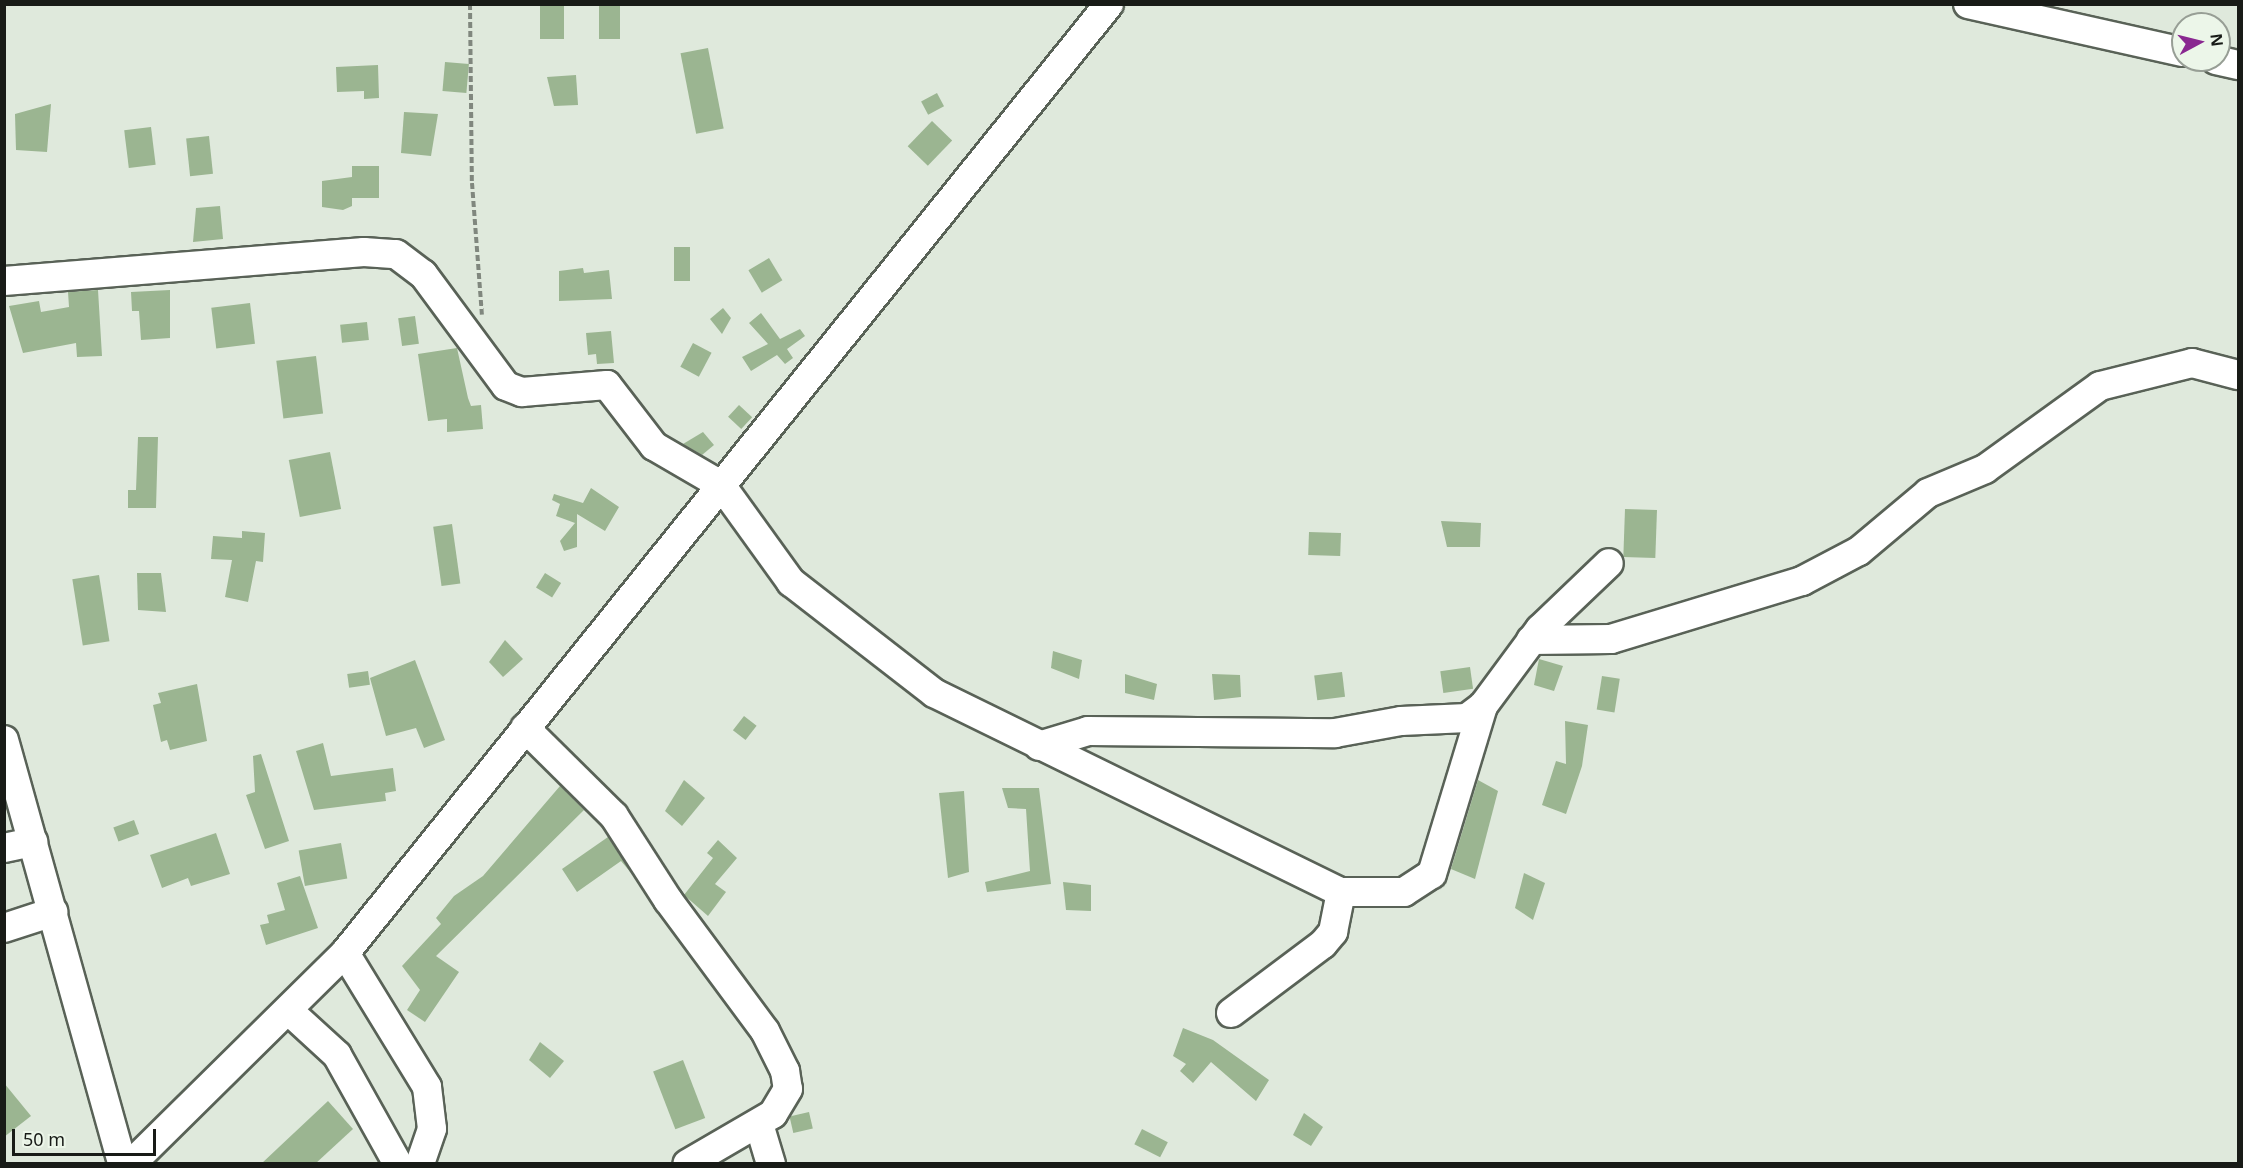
<!DOCTYPE html>
<style>
body{margin:0}
#map{position:relative;width:2243px;height:1168px;overflow:hidden;background:#dfe9dc;font-family:"Noto Sans",sans-serif}
div>[style]{position:absolute}
.building>*{inset:0;background:#9bb591;transform-origin:0 0}
.path>*{height:4px;margin-top:-2px;transform-origin:0;background:repeating-linear-gradient(90deg,#80877e 0 6px,transparent 0 9px)}
.roads{filter:drop-shadow(2px 0 #596257) drop-shadow(-2px 0 #596257) drop-shadow(0 2px #596257) drop-shadow(0 -2px #596257)}
.minor>*{height:28px;margin:-14px;padding:0 14px;transform-origin:14px;border-radius:14px;background:#fff}
span{translate:-50% -50%;white-space:nowrap;text-align:center;line-height:1.15;-webkit-text-stroke:4.5px #ecf6e9;paint-order:stroke}
.frame{position:absolute;inset:0;border:6px solid #181b17;pointer-events:none}
.north{position:absolute;left:2171px;top:12px;width:60px;height:60px;box-sizing:border-box;background:#ecf6e9;border:2px solid #979e95;border-radius:50%;rotate:83deg;font-size:16px;font-weight:700;line-height:24px;text-align:center;color:#181b17}
.north::after{content:'';display:block;margin:auto;width:21px;height:27px;background:#892790;clip-path:polygon(50% 0,100% 100%,50% 72%,0 100%)}
.scale{position:absolute;left:12px;top:1129px;width:144px;height:27px;box-sizing:border-box;border:3px solid #181b17;border-top:0;padding-left:8px;font-size:18px;line-height:21px;white-space:nowrap;color:#181b17;-webkit-text-stroke:4px #ecf6e9;paint-order:stroke}
</style>
<div id="map">
<div class="building">
<i style="left:540px;top:4px;width:24px;height:35px"></i>
<i style="left:599px;top:4px;width:21px;height:35px"></i>
<i style="left:708px;top:48px;width:82px;height:28px;rotate:79deg"></i>
<i style="left:445px;top:62px;width:24px;height:29px;rotate:5deg"></i>
<i style="clip-path:polygon(378px 65px,379px 98px,364px 99px,364px 91px,337px 92px,336px 67px)"></i>
<i style="clip-path:polygon(576px 75px,578px 105px,554px 106px,547px 77px)"></i>
<i style="left:937px;top:93px;width:15px;height:18px;rotate:62deg"></i>
<i style="clip-path:polygon(51px 104px,47px 152px,16px 150px,15px 114px)"></i>
<i style="clip-path:polygon(404px 112px,438px 114px,431px 156px,401px 153px)"></i>
<i style="left:932px;top:121px;width:28px;height:35px;rotate:44deg"></i>
<i style="left:151px;top:127px;width:38px;height:27px;rotate:83deg"></i>
<i style="left:209px;top:136px;width:38px;height:23px;rotate:84deg"></i>
<i style="clip-path:polygon(352px 166px,379px 166px,379px 198px,352px 198px,352px 206px,343px 210px,322px 207px,322px 181px,352px 177px)"></i>
<i style="clip-path:polygon(220px 206px,223px 239px,193px 242px,196px 208px)"></i>
<i style="left:674px;top:247px;width:16px;height:34px"></i>
<i style="left:769px;top:258px;width:26px;height:24px;rotate:59deg"></i>
<i style="clip-path:polygon(583px 268px,584px 273px,609px 270px,612px 299px,559px 301px,559px 271px)"></i>
<i style="clip-path:polygon(98px 290px,102px 356px,77px 357px,76px 343px,23px 353px,9px 306px,39px 301px,41px 312px,69px 307px,68px 292px)"></i>
<i style="clip-path:polygon(170px 290px,170px 338px,141px 340px,139px 311px,132px 311px,131px 292px)"></i>
<i style="left:250px;top:303px;width:41px;height:39px;rotate:83deg"></i>
<i style="clip-path:polygon(723px 308px,731px 318px,722px 334px,710px 319px)"></i>
<i style="clip-path:polygon(761px 313px,780px 339px,800px 329px,805px 336px,787px 349px,793px 358px,785px 364px,777px 355px,751px 371px,742px 357px,768px 344px,749px 323px)"></i>
<i style="left:415px;top:316px;width:28px;height:17px;rotate:82deg"></i>
<i style="left:367px;top:322px;width:18px;height:27px;rotate:84deg"></i>
<i style="clip-path:polygon(611px 331px,614px 363px,597px 364px,596px 354px,588px 355px,586px 333px)"></i>
<i style="left:693px;top:343px;width:21px;height:27px;rotate:28deg"></i>
<i style="clip-path:polygon(457px 348px,468px 398px,471px 406px,481px 405px,483px 429px,447px 432px,447px 419px,428px 421px,418px 354px)"></i>
<i style="left:316px;top:356px;width:58px;height:40px;rotate:83deg"></i>
<i style="left:739px;top:405px;width:18px;height:16px;rotate:43deg"></i>
<i style="clip-path:polygon(703px 432px,714px 445px,702px 455px,683px 444px)"></i>
<i style="clip-path:polygon(138px 437px,158px 437px,156px 508px,128px 508px,128px 490px,136px 490px)"></i>
<i style="left:330px;top:452px;width:58px;height:42px;rotate:79deg"></i>
<i style="clip-path:polygon(591px 488px,619px 507px,605px 531px,577px 514px,577px 547px,564px 551px,560px 541px,575px 523px,556px 516px,560px 504px,552px 500px,554px 494px,583px 503px)"></i>
<i style="left:1625px;top:509px;width:32px;height:48px;rotate:2deg"></i>
<i style="clip-path:polygon(1441px 521px,1481px 523px,1480px 547px,1447px 547px)"></i>
<i style="left:452px;top:524px;width:60px;height:19px;rotate:82deg"></i>
<i style="clip-path:polygon(242px 531px,265px 533px,263px 562px,256px 561px,248px 602px,225px 597px,232px 560px,211px 559px,213px 536px,242px 538px)"></i>
<i style="left:1309px;top:532px;width:32px;height:23px;rotate:2deg"></i>
<i style="clip-path:polygon(137px 573px,161px 573px,166px 612px,138px 610px)"></i>
<i style="left:545px;top:573px;width:19px;height:17px;rotate:32deg"></i>
<i style="left:99px;top:575px;width:67px;height:27px;rotate:81deg"></i>
<i style="clip-path:polygon(505px 640px,523px 659px,503px 677px,489px 662px)"></i>
<i style="clip-path:polygon(1053px 651px,1082px 660px,1079px 679px,1051px 668px)"></i>
<i style="clip-path:polygon(1539px 659px,1563px 666px,1554px 691px,1534px 685px)"></i>
<i style="clip-path:polygon(415px 660px,445px 740px,424px 748px,416px 728px,386px 736px,370px 678px)"></i>
<i style="left:1470px;top:667px;width:22px;height:30px;rotate:82deg"></i>
<i style="left:368px;top:671px;width:14px;height:21px;rotate:82deg"></i>
<i style="left:1342px;top:672px;width:25px;height:28px;rotate:83deg"></i>
<i style="clip-path:polygon(1125px 674px,1157px 684px,1154px 700px,1125px 693px)"></i>
<i style="clip-path:polygon(1212px 674px,1240px 675px,1241px 697px,1214px 700px)"></i>
<i style="left:1602px;top:676px;width:18px;height:34px;rotate:9deg"></i>
<i style="clip-path:polygon(197px 684px,207px 741px,170px 750px,167px 740px,161px 742px,153px 705px,161px 703px,158px 693px)"></i>
<i style="left:744px;top:716px;width:16px;height:18px;rotate:38deg"></i>
<i style="clip-path:polygon(1565px 721px,1588px 725px,1582px 766px,1566px 814px,1542px 805px,1556px 761px,1566px 764px)"></i>
<i style="clip-path:polygon(323px 743px,331px 776px,393px 768px,396px 791px,385px 793px,386px 801px,314px 810px,296px 751px)"></i>
<i style="clip-path:polygon(261px 754px,289px 841px,265px 849px,246px 795px,255px 792px,253px 756px)"></i>
<i style="clip-path:polygon(684px 780px,705px 798px,682px 826px,665px 811px)"></i>
<i style="clip-path:polygon(1478px 780px,1498px 791px,1475px 879px,1451px 869px)"></i>
<i style="clip-path:polygon(560px 786px,584px 810px,436px 956px,459px 972px,425px 1022px,407px 1010px,420px 990px,402px 966px,441px 924px,436px 918px,454px 896px,483px 876px)"></i>
<i style="clip-path:polygon(1002px 788px,1039px 788px,1051px 884px,987px 892px,985px 882px,1030px 871px,1026px 809px,1008px 808px)"></i>
<i style="clip-path:polygon(964px 791px,969px 872px,948px 878px,939px 793px)"></i>
<i style="left:134px;top:820px;width:15px;height:22px;rotate:70deg"></i>
<i style="clip-path:polygon(216px 833px,230px 874px,191px 886px,188px 878px,162px 888px,150px 855px)"></i>
<i style="clip-path:polygon(608px 837px,632px 874px,621px 861px,577px 892px,562px 869px)"></i>
<i style="clip-path:polygon(718px 840px,737px 858px,715px 884px,726px 892px,708px 916px,684px 895px,713px 858px,707px 853px)"></i>
<i style="left:341px;top:843px;width:36px;height:43px;rotate:80deg"></i>
<i style="clip-path:polygon(1524px 873px,1545px 883px,1533px 920px,1515px 908px)"></i>
<i style="clip-path:polygon(300px 876px,318px 928px,266px 945px,260px 925px,269px 923px,267px 915px,285px 910px,277px 883px)"></i>
<i style="clip-path:polygon(1063px 882px,1091px 885px,1091px 911px,1066px 910px)"></i>
<i style="clip-path:polygon(1183px 1028px,1213px 1040px,1269px 1080px,1256px 1101px,1211px 1062px,1193px 1083px,1180px 1071px,1186px 1064px,1173px 1056px)"></i>
<i style="clip-path:polygon(540px 1042px,564px 1061px,550px 1078px,529px 1060px)"></i>
<i style="left:683px;top:1060px;width:62px;height:32px;rotate:69deg"></i>
<i style="clip-path:polygon(4px 1083px,31px 1116px,4px 1137px)"></i>
<i style="clip-path:polygon(328px 1101px,353px 1129px,315px 1164px,261px 1164px)"></i>
<i style="left:809px;top:1112px;width:17px;height:20px;rotate:77deg"></i>
<i style="clip-path:polygon(1304px 1113px,1323px 1127px,1311px 1146px,1293px 1135px)"></i>
<i style="left:1142px;top:1129px;width:29px;height:17px;rotate:27deg"></i>
</div>
<div class="path">
<i style="left:470px;top:4px;width:179px;rotate:89.4deg"></i>
<i style="left:472px;top:183px;width:132px;rotate:85.7deg"></i>
</div>
<div class="roads">
<div class="minor">
<i style="left:1968px;top:4px;width:220px;rotate:12.6deg"></i>
<i style="left:2216px;top:60px;width:23px;rotate:13deg"></i>
<i style="left:4px;top:281px;width:361px;rotate:-4.6deg"></i>
<i style="left:364px;top:252px;width:32px;rotate:4deg"></i>
<i style="left:396px;top:254px;width:34px;rotate:37deg"></i>
<i style="left:423px;top:274px;width:139px;rotate:53.5deg"></i>
<i style="left:506px;top:386px;width:17px;rotate:21deg"></i>
<i style="left:522px;top:392px;width:85px;rotate:-4.7deg"></i>
<i style="left:607px;top:385px;width:77px;rotate:52.4deg"></i>
<i style="left:654px;top:446px;width:78px;rotate:30.2deg"></i>
<i style="left:721px;top:485px;width:120px;rotate:54.2deg"></i>
<i style="left:791px;top:582px;width:181px;rotate:37.8deg"></i>
<i style="left:934px;top:693px;width:453px;rotate:26.1deg"></i>
<i style="left:1341px;top:892px;width:63px"></i>
<i style="left:1404px;top:892px;width:33px;rotate:-33deg"></i>
<i style="left:1432px;top:874px;width:176px;rotate:-73.1deg"></i>
<i style="left:1531px;top:640px;width:80px;rotate:-0.7deg"></i>
<i style="left:1611px;top:639px;width:200px;rotate:-16.9deg"></i>
<i style="left:1802px;top:581px;width:64px;rotate:-27.8deg"></i>
<i style="left:1859px;top:551px;width:90px;rotate:-40deg"></i>
<i style="left:1928px;top:493px;width:62px;rotate:-22.8deg"></i>
<i style="left:1985px;top:469px;width:142px;rotate:-35.8deg"></i>
<i style="left:2100px;top:386px;width:95px;rotate:-14deg"></i>
<i style="left:2192px;top:363px;width:48px;rotate:14.6deg"></i>
<i style="left:525px;top:728px;width:125px;rotate:44.7deg"></i>
<i style="left:614px;top:816px;width:100px;rotate:57.3deg"></i>
<i style="left:668px;top:900px;width:163px;rotate:53.5deg"></i>
<i style="left:765px;top:1031px;width:45px;rotate:63.4deg"></i>
<i style="left:785px;top:1071px;width:18px;rotate:81deg"></i>
<i style="left:788px;top:1089px;width:29px;rotate:121deg"></i>
<i style="left:773px;top:1114px;width:99px;rotate:149.8deg"></i>
<i style="left:4px;top:740px;width:440px;rotate:74.4deg"></i>
<i style="left:1039px;top:746px;width:51px;rotate:-17deg"></i>
<i style="left:1088px;top:731px;width:247px;rotate:0.5deg"></i>
<i style="left:1335px;top:733px;width:67px;rotate:-10.3deg"></i>
<i style="left:1401px;top:721px;width:66px;rotate:-2.6deg"></i>
<i style="left:1467px;top:718px;width:20px;rotate:-37deg"></i>
<i style="left:1483px;top:706px;width:96px;rotate:-53.5deg"></i>
<i style="left:1540px;top:629px;width:95px;rotate:-43.7deg"></i>
<i style="left:4px;top:848px;width:30px;rotate:-12deg"></i>
<i style="left:4px;top:928px;width:52px;rotate:-18.1deg"></i>
<i style="left:345px;top:953px;width:157px;rotate:58.5deg"></i>
<i style="left:427px;top:1087px;width:42px;rotate:83.2deg"></i>
<i style="left:432px;top:1129px;width:37px;rotate:109deg"></i>
<i style="left:289px;top:1011px;width:65px;rotate:42.5deg"></i>
<i style="left:337px;top:1055px;width:125px;rotate:60.8deg"></i>
<i style="left:1231px;top:1013px;width:115px;rotate:-36.9deg"></i>
<i style="left:1323px;top:944px;width:16px;rotate:-50deg"></i>
<i style="left:1333px;top:932px;width:41px;rotate:-78.7deg"></i>
<i style="left:759px;top:1124px;width:42px;rotate:73.3deg"></i>
<i style="left:131px;top:1164px;width:301px;rotate:-44.6deg"></i>
<i style="left:345px;top:953px;width:1218px;rotate:-51.16deg"></i>
</div>
</div>
<div class="frame"></div>
<div class="north">N</div>
<div class="scale">50 m</div>
</div>
